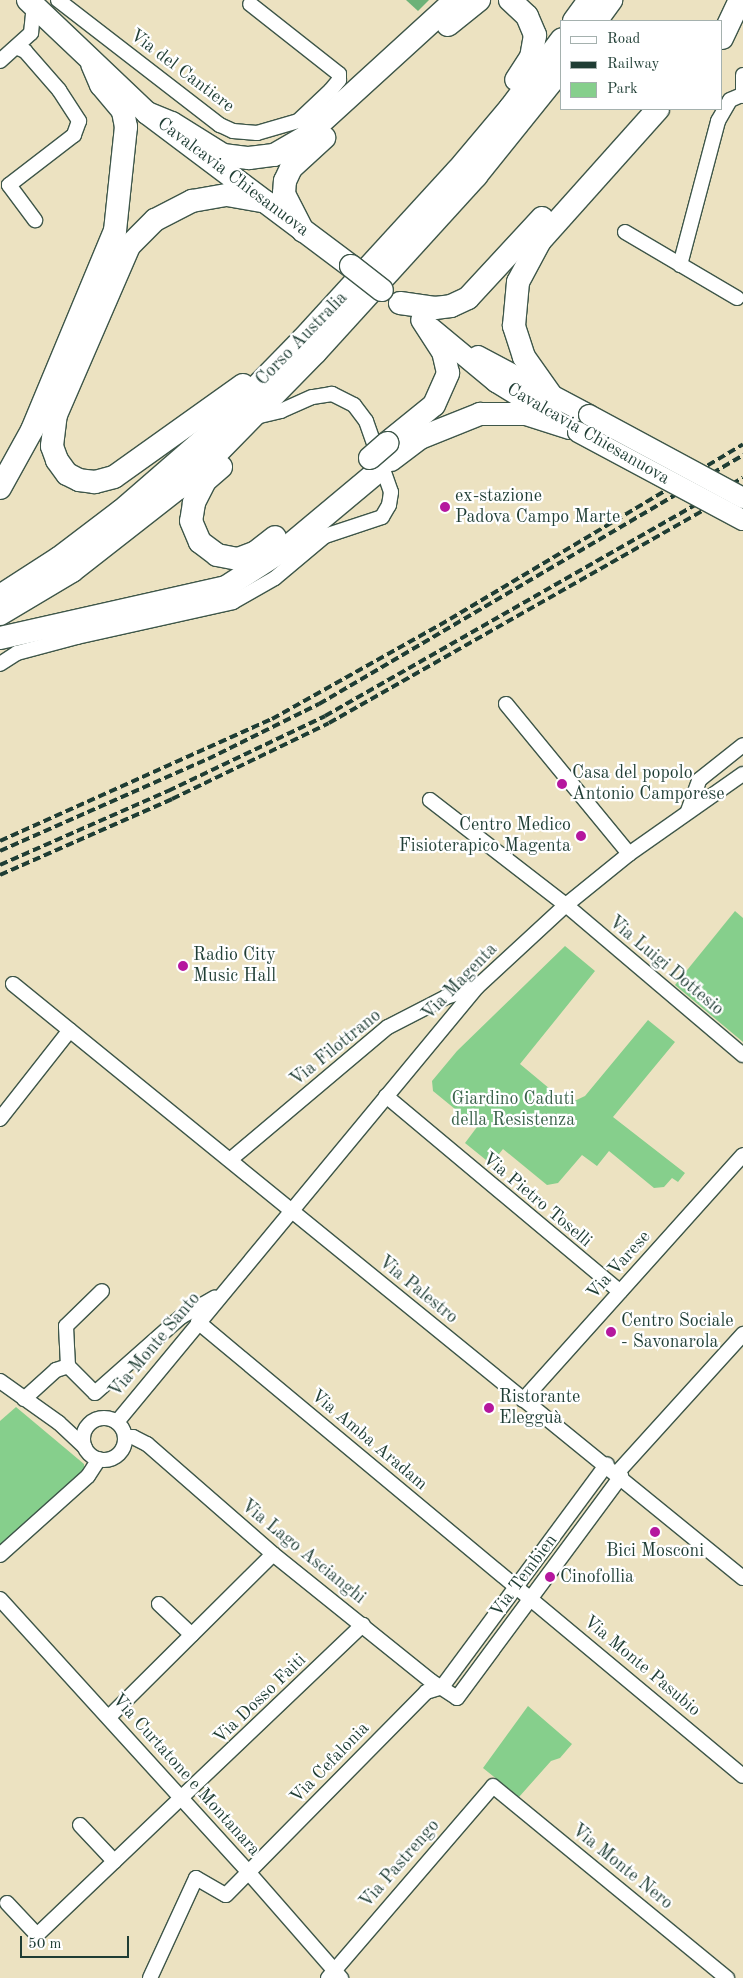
<!DOCTYPE html>
<meta charset="utf-8">
<style>
body{margin:0}
#map{position:relative;width:743px;height:1978px;overflow:hidden;background:#ece2c1;font-family:"Old Standard TT",serif}
div>[style]{position:absolute}
.green>*{inset:0;background:#86cf8c}
.forest>*{inset:0;background:#6cb278}
.roads{filter:drop-shadow(1px 0 #3e5649) drop-shadow(-1px 0 #3e5649) drop-shadow(0 1px #3e5649) drop-shadow(0 -1px #3e5649)}
.minor>*{height:14px;margin:-7px;padding:0 7px;transform-origin:7px;border-radius:7px;background:#fff}
.minor>.ring{margin:-7px;padding:0;box-sizing:content-box;background:none;border:14px solid #fff;border-radius:50%}
.secondary>*{height:20px;margin:-10px;padding:0 10px;transform-origin:10px;border-radius:10px;background:#fff}
.primary>*{height:22px;margin:-11px;padding:0 11px;transform-origin:11px;border-radius:11px;background:#fff}
.trunk>*{height:22px;margin:-11px;padding:0 11px;transform-origin:11px;border-radius:11px;background:#fff}
.rail>*{height:4px;margin-top:-2px;transform-origin:0;background:repeating-linear-gradient(90deg,#1f3d34 0 8px,transparent 0 12px)}
.bridges{filter:drop-shadow(1px 0 #3e5649) drop-shadow(-1px 0 #3e5649) drop-shadow(0 1px #3e5649) drop-shadow(0 -1px #3e5649)}
.secondary-bridge>*{height:20px;margin:-10px;padding:0 10px;transform-origin:10px;border-radius:10px;background:#fff}
.primary-bridge>*{height:22px;margin:-11px;padding:0 11px;transform-origin:11px;border-radius:11px;background:#fff}
.trunk-bridge>*{height:22px;margin:-11px;padding:0 11px;transform-origin:11px;border-radius:11px;background:#fff}
.dots>*{width:14px;height:14px;translate:-50% -50%;box-sizing:border-box;border:2px solid #fff;border-radius:50%}
span{translate:-50% -50%;white-space:nowrap;text-align:center;line-height:1.15;-webkit-text-stroke:4.5px #fff;paint-order:stroke}
.street-label{font-size:18px;color:#1f3d34}
.poi-label{font-size:18px;color:#1f3d34}
.left{translate:0 -50%;text-align:left}
.right{translate:-100% -50%;text-align:right}
.park-label{font-size:18px;color:#39624a}
.legend{position:absolute;left:560px;top:20px;width:162px;height:90px;box-sizing:border-box;background:#fff;border:1px solid #a5b1ae;margin:0;padding:6px 9px;list-style:none;font-size:15px;color:#1f3d34}
.legend li{display:flex;align-items:center;gap:10px;height:25px}
.legend b{width:25px;border:1px solid #a5b1ae}
.scale{position:absolute;left:20px;top:1936px;width:109px;height:22px;box-sizing:border-box;border:2px solid #1f3d34;border-top:0;padding-left:6px;font-size:15px;line-height:18px;white-space:nowrap;color:#1f3d34;-webkit-text-stroke:4px #fff;paint-order:stroke}
</style>
<div id="map">
<div class="green">
<i style="clip-path:polygon(735px 911px,743px 918px,743px 1042px,675px 985px)"></i>
<i style="clip-path:polygon(565px 946px,595px 971px,520px 1064px,568px 1104px,585px 1096px,648px 1020px,675px 1042px,613px 1117px,685px 1173px,678px 1182px,672px 1178px,664px 1187px,654px 1188px,609px 1151px,597px 1166px,582px 1155px,558px 1183px,547px 1185px,503px 1149px,491px 1164px,465px 1143px,477px 1127px,433px 1091px,432px 1081px,457px 1051px)"></i>
<i style="clip-path:polygon(16px 1407px,84px 1464px,84px 1471px,0 1545px,0 1421px)"></i>
<i style="clip-path:polygon(528px 1706px,572px 1744px,560px 1758px,551px 1761px,519px 1797px,483px 1768px)"></i>
</div>
<div class="forest">
<i style="clip-path:polygon(406px 0,429px 0,418px 11px)"></i>
</div>
<div class="roads">
<div class="minor">
<i style="left:58px;top:0;width:205px;rotate:37.7deg"></i>
<i style="left:220px;top:125px;width:14px;rotate:25deg"></i>
<i style="left:233px;top:131px;width:24px;rotate:5deg"></i>
<i style="left:257px;top:133px;width:43px;rotate:-16.3deg"></i>
<i style="left:298px;top:121px;width:45px;rotate:-43.2deg"></i>
<i style="left:331px;top:90px;width:13px;rotate:-51deg"></i>
<i style="left:339px;top:80px;width:6px;rotate:-90deg"></i>
<i style="left:339px;top:74px;width:113px;rotate:-141.8deg"></i>
<i style="left:18px;top:48px;width:8px;rotate:23deg"></i>
<i style="left:25px;top:51px;width:52px;rotate:48.9deg"></i>
<i style="left:59px;top:90px;width:37px;rotate:57deg"></i>
<i style="left:79px;top:121px;width:15px;rotate:110deg"></i>
<i style="left:74px;top:135px;width:82px;rotate:142.4deg"></i>
<i style="left:9px;top:185px;width:44px;rotate:53.4deg"></i>
<i style="left:0;top:61px;width:42px;rotate:-42.1deg"></i>
<i style="left:31px;top:33px;width:27px;rotate:-84deg"></i>
<i style="left:743px;top:75px;width:21px;rotate:90deg"></i>
<i style="left:625px;top:232px;width:130px;rotate:30.5deg"></i>
<i style="left:680px;top:265px;width:149px;rotate:-75.2deg"></i>
<i style="left:718px;top:121px;width:24px;rotate:-60deg"></i>
<i style="left:730px;top:100px;width:13px;rotate:-23deg"></i>
<i style="left:0;top:664px;width:20px;rotate:-33deg"></i>
<i style="left:17px;top:653px;width:62px;rotate:-14.9deg"></i>
<i style="left:77px;top:637px;width:160px;rotate:-12.6deg"></i>
<i style="left:233px;top:602px;width:48px;rotate:-29.7deg"></i>
<i style="left:275px;top:578px;width:65px;rotate:-40deg"></i>
<i style="left:325px;top:536px;width:60px;rotate:-18.4deg"></i>
<i style="left:382px;top:517px;width:14px;rotate:-60deg"></i>
<i style="left:389px;top:505px;width:13px;rotate:-81deg"></i>
<i style="left:391px;top:492px;width:75px;rotate:-109.4deg"></i>
<i style="left:366px;top:421px;width:20px;rotate:-127deg"></i>
<i style="left:354px;top:405px;width:25px;rotate:-153deg"></i>
<i style="left:332px;top:394px;width:20px;rotate:171deg"></i>
<i style="left:312px;top:397px;width:34px;rotate:156deg"></i>
<i style="left:281px;top:411px;width:27px;rotate:167deg"></i>
<i style="left:506px;top:704px;width:194px;rotate:50.6deg"></i>
<i style="left:430px;top:800px;width:172px;rotate:37.7deg"></i>
<i style="left:566px;top:905px;width:232px;rotate:40.3deg"></i>
<i style="left:688px;top:811px;width:33px;rotate:-70deg"></i>
<i style="left:699px;top:780px;width:56px;rotate:-38.5deg"></i>
<i style="left:13px;top:984px;width:941px;rotate:39.14deg"></i>
<i style="left:386px;top:1096px;width:305px;rotate:39.9deg"></i>
<i style="left:0;top:1119px;width:113px;rotate:-51.8deg"></i>
<i style="left:231px;top:1159px;width:205px;rotate:-40.1deg"></i>
<i style="left:388px;top:1027px;width:65px;rotate:-27.3deg"></i>
<i style="left:446px;top:997px;width:32px;rotate:-18deg"></i>
<i style="left:198px;top:1322px;width:709px;rotate:39.8deg"></i>
<i style="left:68px;top:1366px;width:40px;rotate:-92.9deg"></i>
<i style="left:66px;top:1326px;width:50px;rotate:-44.2deg"></i>
<i style="left:0;top:1381px;width:72px;rotate:35.4deg"></i>
<i style="left:59px;top:1423px;width:35px;rotate:43deg"></i>
<i style="left:24px;top:1399px;width:43px;rotate:-42.2deg"></i>
<i style="left:56px;top:1370px;width:13px;rotate:-18deg"></i>
<i style="left:68px;top:1366px;width:38px;rotate:45deg"></i>
<i style="left:95px;top:1393px;width:115px;rotate:-41.5deg"></i>
<i style="left:181px;top:1317px;width:39px;rotate:-30deg"></i>
<i style="left:523px;top:1400px;width:329px;rotate:-48.1deg"></i>
<i class="ring" style="left:83px;top:1418px;width:28px;height:28px"></i>
<i style="left:117px;top:1422px;width:565px;rotate:-50.39deg"></i>
<i style="left:477px;top:987px;width:121px;rotate:-42.7deg"></i>
<i style="left:566px;top:905px;width:81px;rotate:-39deg"></i>
<i style="left:629px;top:854px;width:139px;rotate:-35.1deg"></i>
<i style="left:125px;top:1437px;width:8px"></i>
<i style="left:133px;top:1437px;width:16px;rotate:27deg"></i>
<i style="left:147px;top:1444px;width:167px;rotate:41.1deg"></i>
<i style="left:273px;top:1554px;width:203px;rotate:38.8deg"></i>
<i style="left:431px;top:1681px;width:31px;rotate:33deg"></i>
<i style="left:457px;top:1698px;width:276px;rotate:-53.5deg"></i>
<i style="left:617px;top:1473px;width:188px;rotate:-47.8deg"></i>
<i style="left:0;top:1555px;width:118px;rotate:-41.9deg"></i>
<i style="left:88px;top:1476px;width:20px;rotate:-57deg"></i>
<i style="left:0;top:1599px;width:370px;rotate:47.7deg"></i>
<i style="left:249px;top:1873px;width:140px;rotate:48.8deg"></i>
<i style="left:159px;top:1604px;width:45px;rotate:43.2deg"></i>
<i style="left:109px;top:1717px;width:231px;rotate:-44.8deg"></i>
<i style="left:80px;top:1825px;width:50px;rotate:46.6deg"></i>
<i style="left:7px;top:1903px;width:44px;rotate:46.8deg"></i>
<i style="left:37px;top:1935px;width:450px;rotate:-43.6deg"></i>
<i style="left:150px;top:1978px;width:110px;rotate:-65.3deg"></i>
<i style="left:196px;top:1878px;width:34px;rotate:30deg"></i>
<i style="left:226px;top:1895px;width:285px;rotate:-45.4deg"></i>
<i style="left:426px;top:1692px;width:17px;rotate:-17deg"></i>
<i style="left:442px;top:1687px;width:277px;rotate:-53.5deg"></i>
<i style="left:328px;top:1978px;width:253px;rotate:-49.3deg"></i>
<i style="left:493px;top:1786px;width:303px;rotate:39.4deg"></i>
</div>
<div class="secondary">
<i style="left:431px;top:328px;width:85px;rotate:39.7deg"></i>
<i style="left:496px;top:382px;width:67px;rotate:31.6deg"></i>
<i style="left:478px;top:356px;width:126px;rotate:28deg"></i>
</div>
<div class="primary">
<i style="left:28px;top:0;width:164px;rotate:43.5deg"></i>
<i style="left:147px;top:113px;width:255px;rotate:36.9deg"></i>
</div>
<div class="trunk">
<i style="left:510px;top:0;width:23px;rotate:43deg"></i>
<i style="left:527px;top:16px;width:21px;rotate:67deg"></i>
<i style="left:535px;top:35px;width:22px;rotate:100deg"></i>
<i style="left:531px;top:57px;width:27px;rotate:123deg"></i>
<i style="left:574px;top:21px;width:26px;rotate:-54deg"></i>
<i style="left:596px;top:21px;width:26px;rotate:-54deg"></i>
<i style="left:448px;top:25px;width:40px;rotate:-39deg"></i>
<i style="left:722px;top:38px;width:42px;rotate:-64.7deg"></i>
<i style="left:147px;top:113px;width:27px;rotate:22deg"></i>
<i style="left:172px;top:123px;width:60px;rotate:32.1deg"></i>
<i style="left:223px;top:155px;width:26px;rotate:7deg"></i>
<i style="left:249px;top:158px;width:25px;rotate:-7deg"></i>
<i style="left:274px;top:155px;width:34px;rotate:-30deg"></i>
<i style="left:304px;top:138px;width:205px;rotate:-42.4deg"></i>
<i style="left:303px;top:231px;width:42px;rotate:-117.2deg"></i>
<i style="left:284px;top:194px;width:13px;rotate:-86deg"></i>
<i style="left:285px;top:181px;width:14px;rotate:-65deg"></i>
<i style="left:291px;top:168px;width:45px;rotate:-42.3deg"></i>
<i style="left:400px;top:303px;width:35px;rotate:8deg"></i>
<i style="left:435px;top:308px;width:16px;rotate:-7deg"></i>
<i style="left:451px;top:306px;width:19px;rotate:-25deg"></i>
<i style="left:468px;top:298px;width:109px;rotate:-47.2deg"></i>
<i style="left:243px;top:385px;width:158px;rotate:144.5deg"></i>
<i style="left:114px;top:477px;width:20px;rotate:165deg"></i>
<i style="left:95px;top:482px;width:16px;rotate:-173deg"></i>
<i style="left:79px;top:480px;width:13px;rotate:-153deg"></i>
<i style="left:67px;top:474px;width:17px;rotate:-126deg"></i>
<i style="left:57px;top:460px;width:15px;rotate:-110deg"></i>
<i style="left:52px;top:446px;width:31px;rotate:-83deg"></i>
<i style="left:56px;top:415px;width:184px;rotate:-66.6deg"></i>
<i style="left:129px;top:246px;width:37px;rotate:-45deg"></i>
<i style="left:155px;top:220px;width:42px;rotate:-27.2deg"></i>
<i style="left:192px;top:201px;width:36px;rotate:-10deg"></i>
<i style="left:227px;top:195px;width:39px;rotate:10deg"></i>
<i style="left:551px;top:395px;width:47px;rotate:-125.4deg"></i>
<i style="left:524px;top:357px;width:33px;rotate:-108deg"></i>
<i style="left:514px;top:326px;width:44px;rotate:-84.8deg"></i>
<i style="left:518px;top:282px;width:47px;rotate:-61.8deg"></i>
<i style="left:540px;top:241px;width:177px;rotate:-48.2deg"></i>
<i style="left:387px;top:443px;width:60px;rotate:-39deg"></i>
<i style="left:434px;top:405px;width:35px;rotate:-66deg"></i>
<i style="left:448px;top:373px;width:22px;rotate:-103deg"></i>
<i style="left:443px;top:352px;width:38px;rotate:-123deg"></i>
<i style="left:391px;top:460px;width:36px;rotate:-37deg"></i>
<i style="left:420px;top:438px;width:65px;rotate:-21.8deg"></i>
<i style="left:480px;top:414px;width:46px"></i>
<i style="left:526px;top:414px;width:46px;rotate:17.7deg"></i>
<i style="left:221px;top:467px;width:21px;rotate:139deg"></i>
<i style="left:205px;top:481px;width:25px;rotate:117deg"></i>
<i style="left:194px;top:503px;width:18px;rotate:99deg"></i>
<i style="left:191px;top:521px;width:23px;rotate:67deg"></i>
<i style="left:200px;top:542px;width:21px;rotate:37deg"></i>
<i style="left:217px;top:555px;width:21px;rotate:11deg"></i>
<i style="left:238px;top:559px;width:19px;rotate:-21deg"></i>
<i style="left:256px;top:552px;width:24px;rotate:-38deg"></i>
<i style="left:0;top:488px;width:66px;rotate:-61.1deg"></i>
<i style="left:32px;top:430px;width:216px;rotate:-67.4deg"></i>
<i style="left:115px;top:231px;width:105px;rotate:-84deg"></i>
<i style="left:126px;top:127px;width:16px;rotate:-101deg"></i>
<i style="left:123px;top:111px;width:34px;rotate:-130deg"></i>
<i style="left:101px;top:85px;width:23px;rotate:-113deg"></i>
<i style="left:0;top:596px;width:70px;rotate:-32.8deg"></i>
<i style="left:59px;top:558px;width:78px;rotate:-37.2deg"></i>
<i style="left:121px;top:511px;width:119px;rotate:-40.9deg"></i>
<i style="left:211px;top:433px;width:130px;rotate:-45.6deg"></i>
<i style="left:302px;top:340px;width:229px;rotate:-47.5deg"></i>
<i style="left:457px;top:171px;width:82px;rotate:-49.9deg"></i>
<i style="left:510px;top:108px;width:86px;rotate:-53deg"></i>
<i style="left:0;top:614px;width:84px;rotate:-30.8deg"></i>
<i style="left:72px;top:571px;width:133px;rotate:-38deg"></i>
<i style="left:177px;top:489px;width:54px;rotate:-42deg"></i>
<i style="left:217px;top:453px;width:141px;rotate:-45.6deg"></i>
<i style="left:316px;top:352px;width:238px;rotate:-47.7deg"></i>
<i style="left:476px;top:176px;width:137px;rotate:-51.2deg"></i>
<i style="left:0;top:638px;width:232px;rotate:-12.7deg"></i>
<i style="left:226px;top:587px;width:70px;rotate:-32.8deg"></i>
<i style="left:285px;top:549px;width:120px;rotate:-39.9deg"></i>
</div>
</div>
<div class="rail">
<i style="left:0;top:841px;width:298px;rotate:-24.2deg"></i>
<i style="left:272px;top:719px;width:204px;rotate:-29.3deg"></i>
<i style="left:450px;top:619px;width:341px;rotate:-30.8deg"></i>
<i style="left:0;top:851px;width:227px;rotate:-23.9deg"></i>
<i style="left:208px;top:759px;width:124px;rotate:-26.4deg"></i>
<i style="left:319px;top:704px;width:492px;rotate:-30.4deg"></i>
<i style="left:0;top:865px;width:184px;rotate:-23.8deg"></i>
<i style="left:168px;top:791px;width:174px;rotate:-25.5deg"></i>
<i style="left:325px;top:716px;width:481px;rotate:-29.7deg"></i>
<i style="left:0;top:875px;width:188px;rotate:-23.8deg"></i>
<i style="left:172px;top:799px;width:174px;rotate:-25.8deg"></i>
<i style="left:329px;top:723px;width:476px;rotate:-29.6deg"></i>
</div>
<div class="bridges">
<div class="secondary-bridge">
<i style="left:589px;top:415px;width:175px;rotate:28.3deg"></i>
<i style="left:578px;top:432px;width:187px;rotate:28.1deg"></i>
</div>
<div class="primary-bridge">
<i style="left:351px;top:266px;width:39px;rotate:38deg"></i>
</div>
<div class="trunk-bridge">
<i style="left:370px;top:458px;width:23px;rotate:-41deg"></i>
</div>
</div>
<div class="dots">
<i style="left:445px;top:507px;background:#b5179e"></i>
<i style="left:562px;top:784px;background:#b5179e"></i>
<i style="left:581px;top:836px;background:#b5179e"></i>
<i style="left:183px;top:966px;background:#b5179e"></i>
<i style="left:611px;top:1332px;background:#b5179e"></i>
<i style="left:489px;top:1408px;background:#b5179e"></i>
<i style="left:655px;top:1532px;background:#b5179e"></i>
<i style="left:550px;top:1577px;background:#b5179e"></i>
</div>
<div class="street-label">
<span style="left:182px;top:71px;rotate:37deg">Via del Cantiere</span>
<span style="left:233px;top:177px;rotate:37deg">Cavalcavia Chiesanuova</span>
<span style="left:302px;top:339px;rotate:-46deg">Corso Australia</span>
<span style="left:588px;top:434px;rotate:30deg">Cavalcavia Chiesanuova</span>
<span style="left:666px;top:966px;rotate:40deg">Via Luigi Dottesio</span>
<span style="left:460px;top:982px;rotate:-46deg">Via Magenta</span>
<span style="left:336px;top:1048px;rotate:-39deg">Via Filottrano</span>
<span style="left:537px;top:1200px;rotate:40deg">Via Pietro Toselli</span>
<span style="left:619px;top:1265px;rotate:-48deg">Via Varese</span>
<span style="left:418px;top:1290px;rotate:39deg">Via Palestro</span>
<span style="left:155px;top:1345px;rotate:-50deg">Via Monte Santo</span>
<span style="left:369px;top:1440px;rotate:40deg">Via Amba Aradam</span>
<span style="left:303px;top:1552px;rotate:39deg">Via Lago Ascianghi</span>
<span style="left:524px;top:1576px;rotate:-53deg">Via Tembien</span>
<span style="left:642px;top:1666px;rotate:40deg">Via Monte Pasubio</span>
<span style="left:260px;top:1699px;rotate:-44deg">Via Dosso Faiti</span>
<span style="left:330px;top:1763px;rotate:-46deg">Via Cefalonia</span>
<span style="left:186px;top:1775px;rotate:48deg">Via Curtatone e Montanara</span>
<span style="left:400px;top:1864px;rotate:-49deg">Via Pastrengo</span>
<span style="left:622px;top:1867px;rotate:39deg">Via Monte Nero</span>
</div>
<div class="poi-label">
<span class="left" style="left:455px;top:507px">ex-stazione<br>Padova Campo Marte</span>
<span class="left" style="left:572px;top:784px">Casa del popolo<br>Antonio Camporese</span>
<span class="right" style="left:571px;top:836px">Centro Medico<br>Fisioterapico Magenta</span>
<span class="left" style="left:193px;top:966px">Radio City<br>Music Hall</span>
<span class="left" style="left:621px;top:1332px">Centro Sociale<br>- Savonarola</span>
<span class="left" style="left:499px;top:1408px">Ristorante<br>Elegguà</span>
<span style="left:655px;top:1551px">Bici Mosconi</span>
<span class="left" style="left:560px;top:1577px">Cinofollia</span>
</div>
<div class="park-label">
<span style="left:513px;top:1110px">Giardino Caduti<br>della Resistenza</span>
</div>
<ul class="legend">
<li><b style="height:6px;background:#fff"></b>Road</li>
<li><b style="height:6px;background:#1f3d34"></b>Railway</li>
<li><b style="height:14px;background:#86cf8c"></b>Park</li>
</ul>
<div class="scale">50 m</div>
</div>
